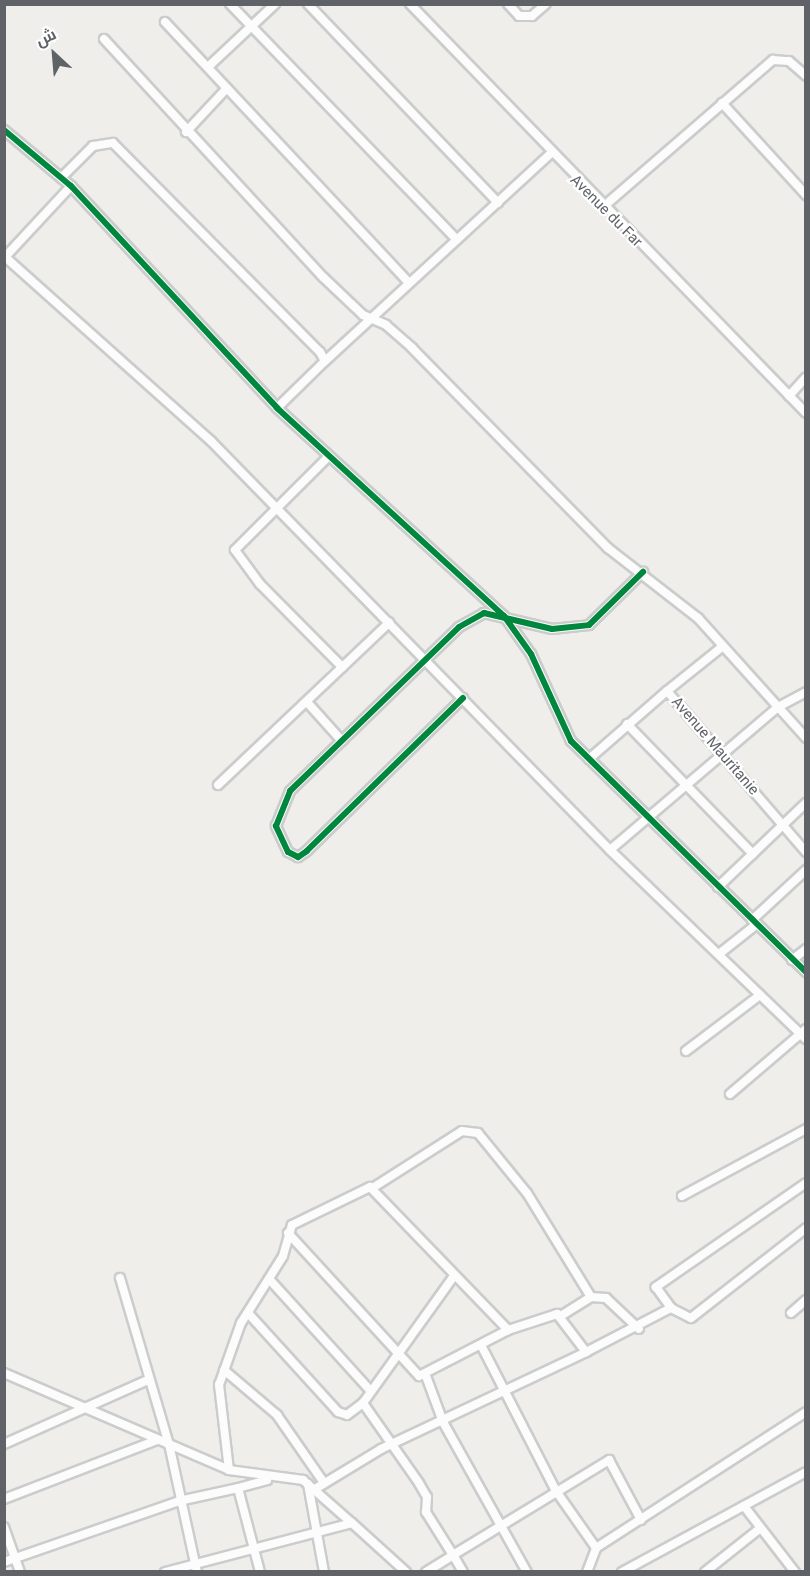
<!DOCTYPE html>
<meta charset="utf-8">
<style>
body{margin:0}
#map{position:relative;width:810px;height:1576px;overflow:hidden;background:#efeeea;font-family:Roboto,Cairo,sans-serif}
div>[style]{position:absolute}
.roads{filter:drop-shadow(2px 0 #cbcccc) drop-shadow(-2px 0 #cbcccc) drop-shadow(0 2px #cbcccc) drop-shadow(0 -2px #cbcccc)}
.minor>*{height:8px;margin:-4px;padding:0 4px;transform-origin:4px;border-radius:4px;background:#fdfcfc}
.cycleway>*{height:6px;margin:-3px;padding:0 3px;transform-origin:3px;border-radius:3px;background:#00873e}
span{translate:-50% -50%;white-space:nowrap;text-align:center;line-height:1.15;-webkit-text-stroke:4.5px #fff;paint-order:stroke}
.street-label{font-size:15px;color:#5f6368}
.frame{position:absolute;inset:0;border:6px solid #5f6368;pointer-events:none}
.north{position:absolute;left:24px;top:24px;width:60px;height:60px;-webkit-text-stroke:4px #fff;paint-order:stroke;rotate:334deg;font-size:16px;font-weight:700;line-height:24px;text-align:center;color:#5f6368}
.north::after{content:'';display:block;margin:auto;width:21px;height:27px;background:#5f6368;clip-path:polygon(50% 0,100% 100%,50% 72%,0 100%)}
</style>
<div id="map">
<div class="roads">
<div class="minor">
<i style="left:230px;top:4px;width:327px;rotate:46.1deg"></i>
<i style="left:308px;top:4px;width:275px;rotate:46.3deg"></i>
<i style="left:410px;top:4px;width:569px;rotate:45.93deg"></i>
<i style="left:508px;top:4px;width:16px;rotate:47deg"></i>
<i style="left:519px;top:16px;width:13px"></i>
<i style="left:532px;top:16px;width:18px;rotate:-41deg"></i>
<i style="left:165px;top:22px;width:357px;rotate:46.9deg"></i>
<i style="left:104px;top:39px;width:323px;rotate:47.4deg"></i>
<i style="left:323px;top:277px;width:55px;rotate:43.5deg"></i>
<i style="left:363px;top:315px;width:25px;rotate:23deg"></i>
<i style="left:386px;top:325px;width:35px;rotate:41deg"></i>
<i style="left:412px;top:348px;width:280px;rotate:45.6deg"></i>
<i style="left:608px;top:548px;width:114px;rotate:37.9deg"></i>
<i style="left:698px;top:618px;width:161px;rotate:48deg"></i>
<i style="left:208px;top:67px;width:92px;rotate:-43.2deg"></i>
<i style="left:722px;top:103px;width:125px;rotate:47.6deg"></i>
<i style="left:4px;top:130px;width:87px;rotate:39.9deg"></i>
<i style="left:71px;top:186px;width:303px;rotate:47.1deg"></i>
<i style="left:277px;top:408px;width:308px;rotate:42.5deg"></i>
<i style="left:504px;top:616px;width:47px;rotate:54.6deg"></i>
<i style="left:531px;top:654px;width:96px;rotate:65.3deg"></i>
<i style="left:571px;top:741px;width:330px;rotate:44.5deg"></i>
<i style="left:186px;top:132px;width:60px;rotate:-47deg"></i>
<i style="left:61px;top:178px;width:45px;rotate:-45deg"></i>
<i style="left:93px;top:146px;width:20px;rotate:-9deg"></i>
<i style="left:113px;top:143px;width:294px;rotate:45.3deg"></i>
<i style="left:320px;top:352px;width:10px;rotate:61deg"></i>
<i style="left:325px;top:361px;width:67px;rotate:135.6deg"></i>
<i style="left:603px;top:207px;width:225px;rotate:-40.9deg"></i>
<i style="left:773px;top:60px;width:16px;rotate:4deg"></i>
<i style="left:789px;top:61px;width:23px;rotate:41deg"></i>
<i style="left:4px;top:256px;width:278px;rotate:41.8deg"></i>
<i style="left:211px;top:441px;width:571px;rotate:45.71deg"></i>
<i style="left:610px;top:850px;width:272px;rotate:44deg"></i>
<i style="left:5px;top:257px;width:97px;rotate:-47.1deg"></i>
<i style="left:325px;top:361px;width:306px;rotate:-42.6deg"></i>
<i style="left:789px;top:396px;width:25px;rotate:-48deg"></i>
<i style="left:329px;top:456px;width:133px;rotate:135deg"></i>
<i style="left:235px;top:550px;width:42px;rotate:53.7deg"></i>
<i style="left:260px;top:584px;width:117px;rotate:45.3deg"></i>
<i style="left:667px;top:691px;width:70px;rotate:-38.7deg"></i>
<i style="left:463px;top:698px;width:219px;rotate:135.6deg"></i>
<i style="left:307px;top:851px;width:11px;rotate:146deg"></i>
<i style="left:298px;top:857px;width:11px;rotate:-153deg"></i>
<i style="left:288px;top:852px;width:29px;rotate:-115deg"></i>
<i style="left:276px;top:826px;width:38px;rotate:-68deg"></i>
<i style="left:290px;top:791px;width:235px;rotate:-44.1deg"></i>
<i style="left:459px;top:627px;width:29px;rotate:-29deg"></i>
<i style="left:484px;top:613px;width:70px;rotate:13.2deg"></i>
<i style="left:552px;top:629px;width:37px;rotate:-6deg"></i>
<i style="left:589px;top:625px;width:76px;rotate:-44.5deg"></i>
<i style="left:307px;top:702px;width:52px;rotate:48.1deg"></i>
<i style="left:627px;top:724px;width:181px;rotate:45.9deg"></i>
<i style="left:589px;top:759px;width:103px;rotate:-41.1deg"></i>
<i style="left:667px;top:691px;width:213px;rotate:49.2deg"></i>
<i style="left:218px;top:785px;width:236px;rotate:-43.5deg"></i>
<i style="left:610px;top:850px;width:221px;rotate:-40.4deg"></i>
<i style="left:778px;top:707px;width:32px;rotate:-28deg"></i>
<i style="left:718px;top:887px;width:122px;rotate:-43.7deg"></i>
<i style="left:752px;top:920px;width:74px;rotate:-42.8deg"></i>
<i style="left:719px;top:954px;width:48px;rotate:-38.3deg"></i>
<i style="left:792px;top:960px;width:18px;rotate:-38deg"></i>
<i style="left:686px;top:1051px;width:93px;rotate:-37.1deg"></i>
<i style="left:730px;top:1094px;width:100px;rotate:-40.5deg"></i>
<i style="left:806px;top:1183px;width:183px;rotate:145.3deg"></i>
<i style="left:656px;top:1287px;width:26px;rotate:54deg"></i>
<i style="left:671px;top:1308px;width:22px;rotate:27deg"></i>
<i style="left:691px;top:1318px;width:146px;rotate:-38deg"></i>
<i style="left:374px;top:1187px;width:104px;rotate:-32.5deg"></i>
<i style="left:462px;top:1131px;width:16px;rotate:7deg"></i>
<i style="left:478px;top:1133px;width:77px;rotate:50.8deg"></i>
<i style="left:527px;top:1193px;width:122px;rotate:58.4deg"></i>
<i style="left:591px;top:1297px;width:36px;rotate:148deg"></i>
<i style="left:682px;top:1196px;width:141px;rotate:-28.4deg"></i>
<i style="left:288px;top:1233px;width:194px;rotate:47.5deg"></i>
<i style="left:419px;top:1376px;width:100px;rotate:-27.3deg"></i>
<i style="left:120px;top:1278px;width:173px;rotate:73.6deg"></i>
<i style="left:169px;top:1444px;width:131px;rotate:77.7deg"></i>
<i style="left:270px;top:1280px;width:147px;rotate:47.8deg"></i>
<i style="left:591px;top:1297px;width:15px;rotate:4deg"></i>
<i style="left:606px;top:1298px;width:45px;rotate:43.2deg"></i>
<i style="left:248px;top:1313px;width:134px;rotate:47.7deg"></i>
<i style="left:338px;top:1412px;width:9px;rotate:18deg"></i>
<i style="left:347px;top:1415px;width:20px;rotate:-37deg"></i>
<i style="left:791px;top:1313px;width:20px;rotate:-41deg"></i>
<i style="left:482px;top:1347px;width:162px;rotate:62.8deg"></i>
<i style="left:556px;top:1491px;width:70px;rotate:54.9deg"></i>
<i style="left:224px;top:1370px;width:70px;rotate:40.3deg"></i>
<i style="left:277px;top:1415px;width:83px;rotate:55.3deg"></i>
<i style="left:4px;top:1373px;width:245px;rotate:23.3deg"></i>
<i style="left:229px;top:1470px;width:75px;rotate:7.7deg"></i>
<i style="left:303px;top:1480px;width:65px;rotate:41.3deg"></i>
<i style="left:426px;top:1376px;width:49px;rotate:69.7deg"></i>
<i style="left:443px;top:1422px;width:172px;rotate:60.8deg"></i>
<i style="left:4px;top:1444px;width:158px;rotate:-24deg"></i>
<i style="left:229px;top:1470px;width:86px;rotate:-96.7deg"></i>
<i style="left:219px;top:1385px;width:66px;rotate:-70.5deg"></i>
<i style="left:241px;top:1323px;width:79px;rotate:-57.9deg"></i>
<i style="left:283px;top:1256px;width:32px;rotate:-74deg"></i>
<i style="left:292px;top:1225px;width:87px;rotate:-26deg"></i>
<i style="left:370px;top:1187px;width:199px;rotate:46deg"></i>
<i style="left:508px;top:1330px;width:52px;rotate:-18.1deg"></i>
<i style="left:557px;top:1314px;width:48px;rotate:52.7deg"></i>
<i style="left:586px;top:1352px;width:96px;rotate:-27.4deg"></i>
<i style="left:308px;top:1484px;width:89px;rotate:79.7deg"></i>
<i style="left:238px;top:1488px;width:30px;rotate:-15deg"></i>
<i style="left:315px;top:1489px;width:77px;rotate:-31.2deg"></i>
<i style="left:381px;top:1449px;width:227px;rotate:-25.3deg"></i>
<i style="left:4px;top:1499px;width:164px;rotate:-21.1deg"></i>
<i style="left:744px;top:1506px;width:83px;rotate:52.3deg"></i>
<i style="left:4px;top:1527px;width:48px;rotate:70.4deg"></i>
<i style="left:4px;top:1562px;width:185px;rotate:-19.2deg"></i>
<i style="left:179px;top:1501px;width:60px;rotate:-12.4deg"></i>
<i style="left:238px;top:1488px;width:87px;rotate:75.3deg"></i>
<i style="left:165px;top:1572px;width:193px;rotate:-14.7deg"></i>
<i style="left:352px;top:1523px;width:73px;rotate:42.2deg"></i>
<i style="left:426px;top:1572px;width:32px;rotate:-32deg"></i>
<i style="left:453px;top:1555px;width:51px;rotate:-122.1deg"></i>
<i style="left:426px;top:1512px;width:15px;rotate:-86deg"></i>
<i style="left:427px;top:1497px;width:16px;rotate:-120deg"></i>
<i style="left:419px;top:1483px;width:98px;rotate:-125deg"></i>
<i style="left:363px;top:1403px;width:156px;rotate:-54.4deg"></i>
<i style="left:463px;top:1572px;width:20px;rotate:-120deg"></i>
<i style="left:453px;top:1555px;width:183px;rotate:-31.3deg"></i>
<i style="left:609px;top:1460px;width:68px;rotate:61.9deg"></i>
<i style="left:587px;top:1572px;width:26px;rotate:-69deg"></i>
<i style="left:596px;top:1548px;width:250px;rotate:-32.9deg"></i>
<i style="left:622px;top:1572px;width:209px;rotate:-28.5deg"></i>
<i style="left:705px;top:1572px;width:69px;rotate:-38.5deg"></i>
</div>
</div>
<div class="cycleway">
<i style="left:4px;top:130px;width:87px;rotate:39.9deg"></i>
<i style="left:71px;top:186px;width:303px;rotate:47.1deg"></i>
<i style="left:277px;top:408px;width:308px;rotate:42.5deg"></i>
<i style="left:504px;top:616px;width:47px;rotate:54.6deg"></i>
<i style="left:531px;top:654px;width:96px;rotate:65.3deg"></i>
<i style="left:571px;top:741px;width:330px;rotate:44.5deg"></i>
<i style="left:463px;top:698px;width:219px;rotate:135.6deg"></i>
<i style="left:307px;top:851px;width:11px;rotate:146deg"></i>
<i style="left:298px;top:857px;width:11px;rotate:-153deg"></i>
<i style="left:288px;top:852px;width:29px;rotate:-115deg"></i>
<i style="left:276px;top:826px;width:38px;rotate:-68deg"></i>
<i style="left:290px;top:791px;width:235px;rotate:-44.1deg"></i>
<i style="left:459px;top:627px;width:29px;rotate:-29deg"></i>
<i style="left:484px;top:613px;width:70px;rotate:13.2deg"></i>
<i style="left:552px;top:629px;width:37px;rotate:-6deg"></i>
<i style="left:589px;top:625px;width:76px;rotate:-44.5deg"></i>
</div>
<div class="street-label">
<span style="left:606px;top:211px;rotate:45deg">Avenue du Far</span>
<span style="left:715px;top:746px;rotate:49deg">Avenue Mauritanie</span>
</div>
<div class="frame"></div>
<div class="north">ش</div>
</div>
